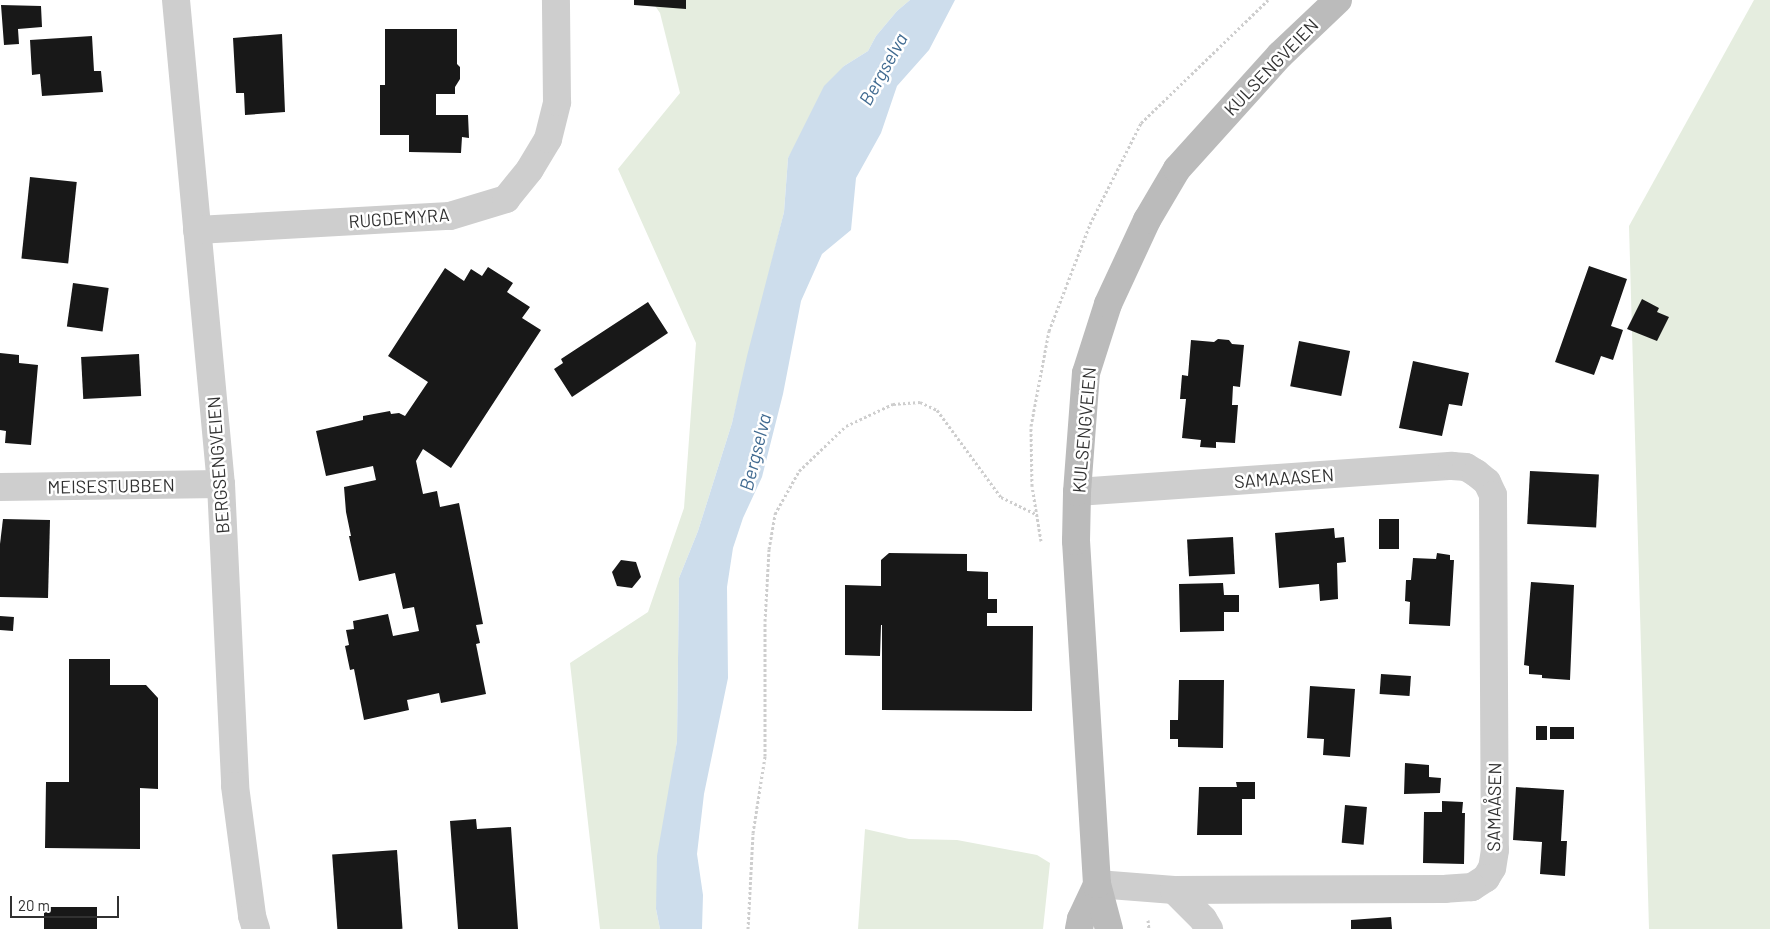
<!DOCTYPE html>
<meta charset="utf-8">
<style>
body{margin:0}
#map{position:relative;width:1770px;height:929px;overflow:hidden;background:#fff;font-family:Barlow,sans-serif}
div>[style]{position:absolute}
.green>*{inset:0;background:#e5eddf}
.water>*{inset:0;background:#cdddec}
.building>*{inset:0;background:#181818;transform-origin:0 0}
.path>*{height:3px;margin-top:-1.5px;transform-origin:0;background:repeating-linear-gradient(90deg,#cecece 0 2.5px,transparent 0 5px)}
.minor>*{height:28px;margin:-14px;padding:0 14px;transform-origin:14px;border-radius:14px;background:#cecece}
.secondary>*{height:28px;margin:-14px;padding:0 14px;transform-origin:14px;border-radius:14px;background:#bbb}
span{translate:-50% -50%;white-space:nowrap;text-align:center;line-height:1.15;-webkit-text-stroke:5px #fff;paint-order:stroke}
.street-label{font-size:18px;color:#313131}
.water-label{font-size:19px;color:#416b91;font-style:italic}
.scale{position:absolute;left:10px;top:896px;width:109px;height:22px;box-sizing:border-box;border:2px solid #313131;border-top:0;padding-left:6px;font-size:15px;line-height:18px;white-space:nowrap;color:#313131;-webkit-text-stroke:4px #fff;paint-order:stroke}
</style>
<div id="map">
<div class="green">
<i style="clip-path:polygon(651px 0,910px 0,897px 11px,876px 36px,868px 51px,844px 66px,788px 158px,784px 212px,732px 423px,698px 531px,679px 578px,677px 741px,670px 787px,656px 909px,660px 929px,600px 929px,570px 663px,648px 612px,684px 508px,696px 343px,618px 169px,680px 93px,660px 13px)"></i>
<i style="clip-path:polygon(1754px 0,1770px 0,1770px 929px,1649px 929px,1629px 226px)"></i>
<i style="clip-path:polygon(865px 829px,909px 839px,957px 840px,1037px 855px,1050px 863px,1043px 929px,858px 929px)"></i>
</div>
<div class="water">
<i style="clip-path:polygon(910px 0,955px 0,929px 50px,897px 86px,881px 133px,856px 178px,851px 230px,822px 254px,801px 301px,783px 394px,762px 477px,743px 518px,733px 548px,727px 587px,728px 678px,704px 794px,697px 854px,703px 895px,702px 929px,660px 929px,656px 909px,657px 856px,677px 741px,679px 578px,698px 531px,732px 423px,747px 356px,784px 212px,788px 158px,824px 86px,844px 66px,868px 51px,876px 36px,897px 11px)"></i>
</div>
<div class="building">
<i style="clip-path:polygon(634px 0,686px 0,686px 9px,634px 5px)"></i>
<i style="clip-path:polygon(1px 5px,41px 6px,42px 27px,18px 29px,19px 44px,4px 45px)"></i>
<i style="clip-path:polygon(385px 29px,457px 29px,457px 64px,460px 67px,460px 79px,455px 87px,455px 94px,436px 94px,436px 115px,468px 115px,469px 138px,462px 137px,461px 153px,409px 152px,409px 135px,380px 135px,380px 85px,385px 85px)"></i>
<i style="clip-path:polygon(282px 34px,285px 112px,245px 115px,244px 93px,236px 93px,233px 38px)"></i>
<i style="clip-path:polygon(92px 36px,94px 71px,101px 71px,103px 92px,42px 96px,40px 74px,32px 75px,30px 40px)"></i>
<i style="left:30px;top:177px;width:47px;height:82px;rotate:6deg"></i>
<i style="clip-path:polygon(1589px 266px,1627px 279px,1611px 326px,1623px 330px,1613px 360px,1601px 356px,1594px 375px,1555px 362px)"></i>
<i style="clip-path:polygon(488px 267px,513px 283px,507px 292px,530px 307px,522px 318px,541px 330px,451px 468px,423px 449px,416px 461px,423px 494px,437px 491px,440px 507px,459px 503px,483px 624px,476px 625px,480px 643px,476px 644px,486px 694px,441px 703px,439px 693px,407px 700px,409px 710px,364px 720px,354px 669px,350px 670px,345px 646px,349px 645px,346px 630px,354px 629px,353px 621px,388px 614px,393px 636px,419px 631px,414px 607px,403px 609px,395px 573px,359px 581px,349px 536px,351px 536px,346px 512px,344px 487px,376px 480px,373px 466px,326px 476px,316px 431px,363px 420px,363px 416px,390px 411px,391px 414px,399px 413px,405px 416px,428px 382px,388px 356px,445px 268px,464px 281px,471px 269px,482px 276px)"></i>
<i style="left:73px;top:283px;width:36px;height:44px;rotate:8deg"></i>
<i style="clip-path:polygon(1642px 299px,1659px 308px,1657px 312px,1669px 317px,1657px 341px,1627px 329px)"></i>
<i style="clip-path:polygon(648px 302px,668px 333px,572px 397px,554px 369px,563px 363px,561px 359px)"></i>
<i style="clip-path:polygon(1218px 339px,1229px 340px,1232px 344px,1244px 345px,1240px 387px,1233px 386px,1232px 405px,1238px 405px,1235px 443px,1216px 442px,1216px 448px,1200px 447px,1201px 440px,1182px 438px,1186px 399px,1180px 399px,1182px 375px,1188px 376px,1191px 340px,1214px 342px)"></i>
<i style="left:1299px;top:341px;width:52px;height:46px;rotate:11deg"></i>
<i style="clip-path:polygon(0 353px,19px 355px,19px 363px,38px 365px,31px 445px,5px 443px,6px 431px,0 430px)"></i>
<i style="left:139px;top:354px;width:42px;height:58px;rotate:87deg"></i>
<i style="clip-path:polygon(1413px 361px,1469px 373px,1462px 406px,1449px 404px,1442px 436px,1399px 428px)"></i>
<i style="left:1530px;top:471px;width:69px;height:53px;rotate:3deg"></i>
<i style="clip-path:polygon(3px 519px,50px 520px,48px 598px,0 597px,0 544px)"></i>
<i style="left:1379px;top:519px;width:20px;height:30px"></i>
<i style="clip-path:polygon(1334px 528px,1335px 538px,1344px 537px,1346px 562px,1337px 563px,1338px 599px,1320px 601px,1319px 584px,1279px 588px,1275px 533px)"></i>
<i style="left:1233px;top:537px;width:37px;height:46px;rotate:87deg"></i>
<i style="clip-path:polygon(889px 553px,967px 554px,967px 571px,988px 572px,988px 599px,997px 599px,997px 613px,987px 613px,987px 626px,1033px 626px,1032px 711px,882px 710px,882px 625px,881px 625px,880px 656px,845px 655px,845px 585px,881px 586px,881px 560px)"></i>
<i style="clip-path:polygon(1437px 553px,1450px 555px,1450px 560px,1454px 560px,1450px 626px,1409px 624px,1410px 602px,1405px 601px,1406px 580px,1411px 580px,1413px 558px,1436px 559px)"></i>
<i style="clip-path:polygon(621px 560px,636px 562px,641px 577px,632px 588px,617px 586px,612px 572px)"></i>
<i style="clip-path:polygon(1531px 582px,1574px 585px,1570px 680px,1542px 678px,1542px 675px,1529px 674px,1529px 666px,1524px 665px)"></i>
<i style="clip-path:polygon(1223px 583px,1224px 595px,1239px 595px,1239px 612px,1224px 612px,1224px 631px,1180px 632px,1179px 584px)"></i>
<i style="left:0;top:616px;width:14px;height:14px;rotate:4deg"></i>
<i style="clip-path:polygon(69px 659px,110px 659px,110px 685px,146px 685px,158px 698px,158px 789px,140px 788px,140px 849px,45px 848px,46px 782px,69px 782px)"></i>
<i style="left:1381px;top:674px;width:30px;height:20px;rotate:4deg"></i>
<i style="clip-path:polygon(1179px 680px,1224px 680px,1223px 748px,1178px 747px,1178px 739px,1170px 739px,1170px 720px,1178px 720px)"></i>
<i style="clip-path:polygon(1310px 686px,1355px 689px,1350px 757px,1323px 755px,1324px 739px,1307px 738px)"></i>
<i style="left:1536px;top:726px;width:11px;height:14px"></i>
<i style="left:1550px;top:727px;width:24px;height:12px"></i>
<i style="clip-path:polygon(1405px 763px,1429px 765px,1429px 777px,1441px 778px,1440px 793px,1404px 794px)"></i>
<i style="clip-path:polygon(1236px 782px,1255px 782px,1255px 799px,1242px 799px,1242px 835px,1197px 835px,1199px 787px,1237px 787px)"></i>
<i style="clip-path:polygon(1516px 787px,1564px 790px,1561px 841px,1567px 841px,1565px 876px,1540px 874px,1542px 842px,1513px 840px)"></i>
<i style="clip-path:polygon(1442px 801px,1463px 802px,1462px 813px,1465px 813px,1464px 864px,1423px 863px,1424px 812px,1442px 812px)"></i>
<i style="left:1345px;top:805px;width:22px;height:38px;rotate:5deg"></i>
<i style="clip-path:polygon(476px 819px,477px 829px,511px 827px,518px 929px,458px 929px,450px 821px)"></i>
<i style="left:397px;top:850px;width:79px;height:65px;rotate:86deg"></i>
<i style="left:97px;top:907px;width:22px;height:53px;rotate:90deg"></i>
<i style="clip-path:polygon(1391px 917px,1392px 929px,1351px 929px,1351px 920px)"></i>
</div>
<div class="path">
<i style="left:1041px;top:541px;width:56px;rotate:-99.3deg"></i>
<i style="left:1032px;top:486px;width:60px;rotate:-91deg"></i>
<i style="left:1031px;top:426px;width:97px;rotate:-79.3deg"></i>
<i style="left:1049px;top:331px;width:115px;rotate:-69deg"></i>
<i style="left:1090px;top:224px;width:113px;rotate:-63.2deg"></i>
<i style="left:1141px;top:123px;width:177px;rotate:-44.1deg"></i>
<i style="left:1148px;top:920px;width:9px;rotate:84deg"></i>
<i style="left:748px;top:929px;width:96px;rotate:-87deg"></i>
<i style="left:753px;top:833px;width:78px;rotate:-81.1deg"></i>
<i style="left:765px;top:756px;width:135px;rotate:-90deg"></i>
<i style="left:765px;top:621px;width:72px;rotate:-86.8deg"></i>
<i style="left:769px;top:549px;width:36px;rotate:-80deg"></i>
<i style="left:775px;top:514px;width:49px;rotate:-60.8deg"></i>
<i style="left:799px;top:471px;width:65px;rotate:-43.8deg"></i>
<i style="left:846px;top:426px;width:52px;rotate:-25.1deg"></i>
<i style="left:893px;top:404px;width:27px;rotate:-4deg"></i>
<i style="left:920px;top:402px;width:19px;rotate:25deg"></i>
<i style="left:937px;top:410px;width:108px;rotate:53.7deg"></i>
<i style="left:1001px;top:497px;width:39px;rotate:26deg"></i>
</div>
<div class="minor">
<i style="left:176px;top:0;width:486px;rotate:84.7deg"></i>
<i style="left:221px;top:484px;width:302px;rotate:87.3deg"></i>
<i style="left:235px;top:786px;width:131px;rotate:82.5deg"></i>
<i style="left:252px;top:916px;width:14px;rotate:73deg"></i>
<i style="left:197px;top:230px;width:253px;rotate:-3.2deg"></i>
<i style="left:450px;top:216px;width:59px;rotate:-16.9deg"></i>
<i style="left:506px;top:199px;width:38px;rotate:-51deg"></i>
<i style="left:530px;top:169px;width:35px;rotate:-59deg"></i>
<i style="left:548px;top:139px;width:38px;rotate:-76deg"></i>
<i style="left:557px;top:102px;width:102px;rotate:-90.6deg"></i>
<i style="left:0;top:487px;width:221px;rotate:-0.8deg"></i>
<i style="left:1077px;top:492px;width:376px;rotate:-4deg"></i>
<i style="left:1452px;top:466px;width:14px;rotate:4deg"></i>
<i style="left:1466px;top:467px;width:12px;rotate:31deg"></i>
<i style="left:1476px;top:473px;width:14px;rotate:39deg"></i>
<i style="left:1487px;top:482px;width:14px;rotate:65deg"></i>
<i style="left:1493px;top:495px;width:355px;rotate:89.7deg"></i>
<i style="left:1495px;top:850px;width:18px;rotate:99deg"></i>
<i style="left:1492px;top:868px;width:12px;rotate:121deg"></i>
<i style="left:1486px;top:878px;width:17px;rotate:147deg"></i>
<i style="left:1472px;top:887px;width:26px;rotate:176deg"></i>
<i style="left:1446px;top:889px;width:272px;rotate:179.8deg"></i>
<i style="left:1174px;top:890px;width:77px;rotate:-175.5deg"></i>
<i style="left:1174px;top:890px;width:41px;rotate:45deg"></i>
<i style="left:1203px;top:919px;width:12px;rotate:59deg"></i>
</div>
<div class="secondary">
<i style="left:1079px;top:929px;width:10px;rotate:-79deg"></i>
<i style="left:1081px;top:919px;width:38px;rotate:-65deg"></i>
<i style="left:1109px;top:929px;width:47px;rotate:-104.9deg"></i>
<i style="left:1097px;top:884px;width:344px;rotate:-93.5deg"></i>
<i style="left:1076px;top:541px;width:49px;rotate:-88.8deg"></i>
<i style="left:1077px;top:492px;width:119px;rotate:-85.7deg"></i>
<i style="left:1086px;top:373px;width:72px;rotate:-72.3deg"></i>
<i style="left:1108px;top:304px;width:93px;rotate:-65.1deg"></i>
<i style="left:1147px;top:220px;width:59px;rotate:-59.5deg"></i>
<i style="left:1177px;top:169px;width:154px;rotate:-47.9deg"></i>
<i style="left:1280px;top:55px;width:80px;rotate:-43.5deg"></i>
</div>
<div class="street-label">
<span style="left:1271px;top:67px;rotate:-46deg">KULSENGVEIEN</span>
<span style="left:399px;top:218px;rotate:-4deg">RUGDEMYRA</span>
<span style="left:1084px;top:430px;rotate:-85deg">KULSENGVEIEN</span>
<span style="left:218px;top:465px;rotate:-94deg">BERGSENGVEIEN</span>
<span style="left:1284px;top:478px;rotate:-4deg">SAMAAASEN</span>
<span style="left:111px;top:486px;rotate:-1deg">MEISESTUBBEN</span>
<span style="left:1494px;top:807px;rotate:-89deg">SAMAÅSEN</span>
</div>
<div class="water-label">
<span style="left:883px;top:69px;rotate:-61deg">Bergselva</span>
<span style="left:755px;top:452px;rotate:-76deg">Bergselva</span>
</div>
<div class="scale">20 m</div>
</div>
